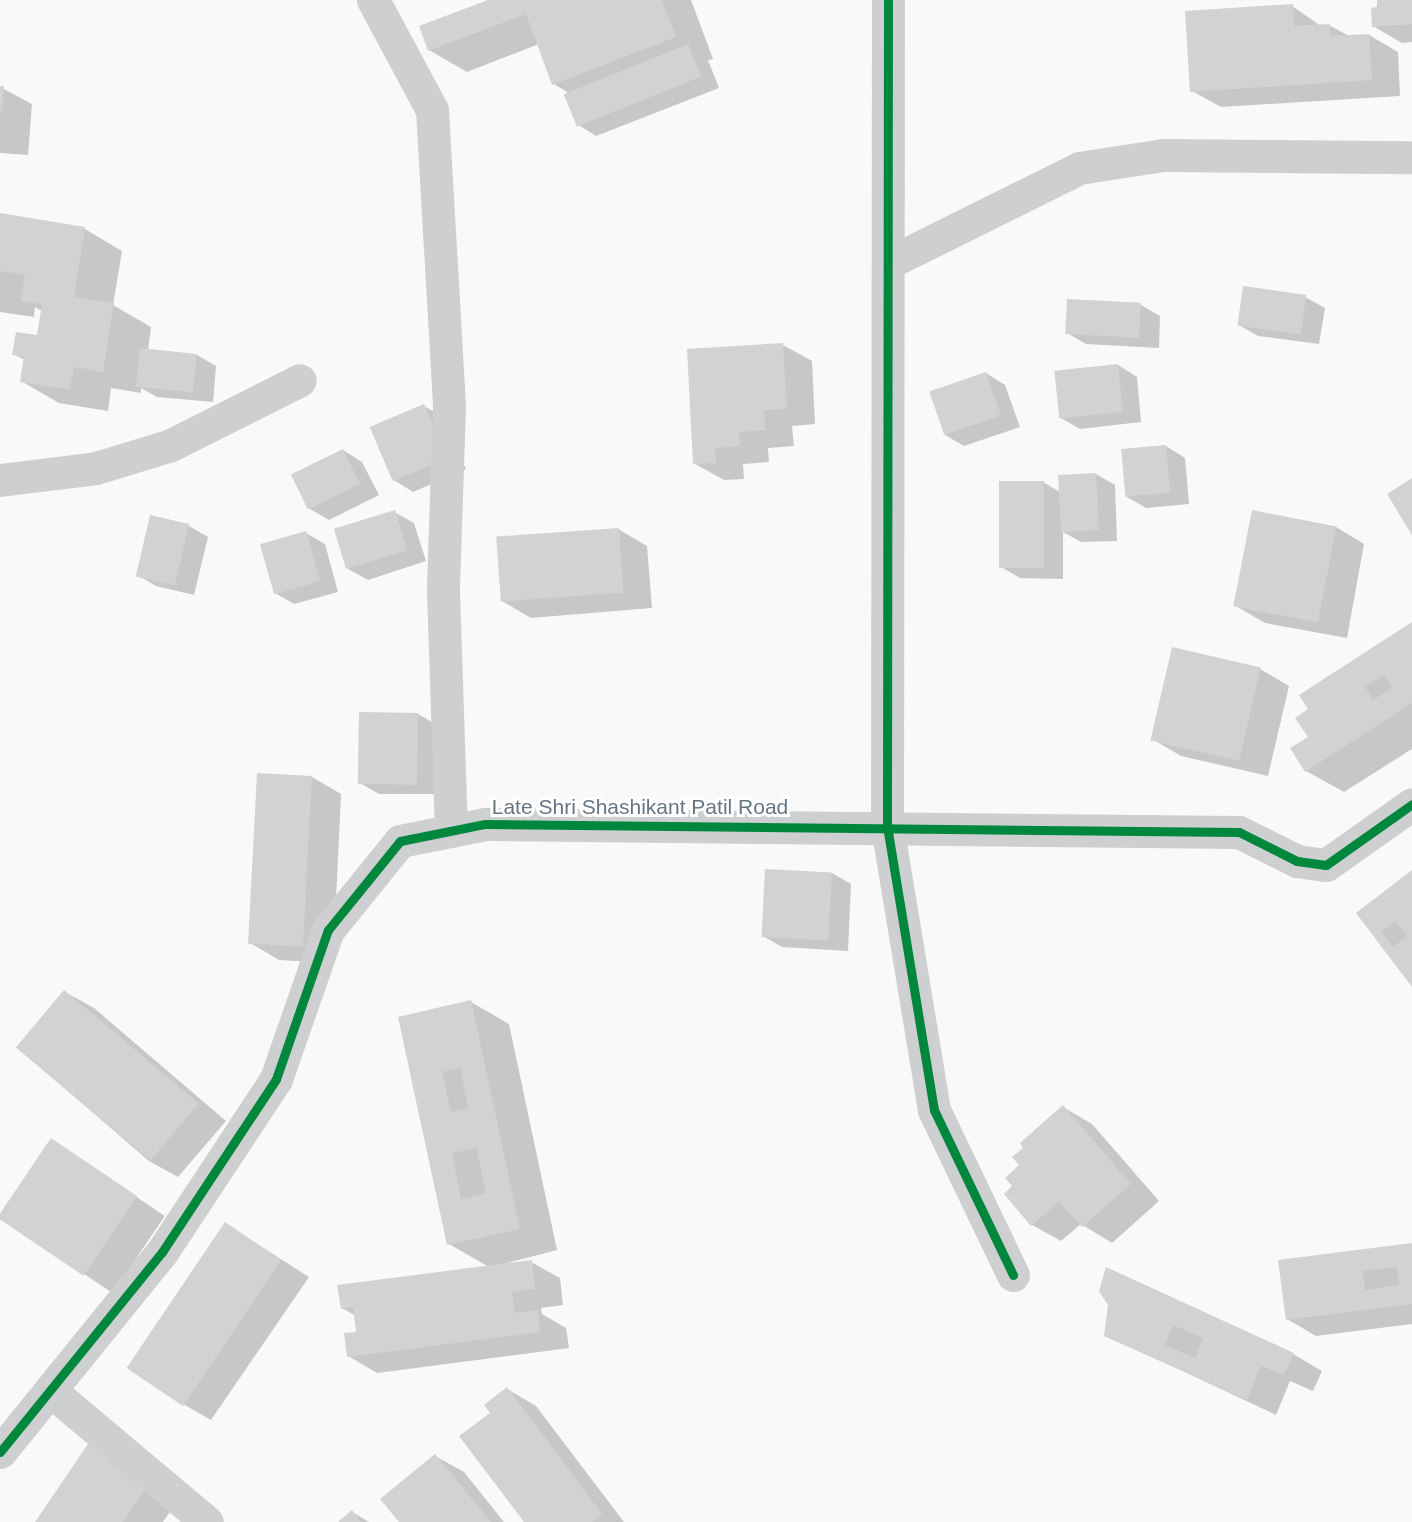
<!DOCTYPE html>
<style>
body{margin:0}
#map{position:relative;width:1412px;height:1522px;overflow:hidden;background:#f9f9f9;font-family:Arial,sans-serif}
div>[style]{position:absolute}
.shadow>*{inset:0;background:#0003;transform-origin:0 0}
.building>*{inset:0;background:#d0d2d3;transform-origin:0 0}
.street>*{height:33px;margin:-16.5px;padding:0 16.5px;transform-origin:16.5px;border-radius:16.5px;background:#cecfd0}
.cycleway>*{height:9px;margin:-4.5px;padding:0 4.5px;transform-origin:4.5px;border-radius:4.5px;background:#00873e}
span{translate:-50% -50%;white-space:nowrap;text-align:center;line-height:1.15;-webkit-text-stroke:6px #fff;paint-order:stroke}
.street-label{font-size:21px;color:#657683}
</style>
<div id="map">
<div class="shadow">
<i style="clip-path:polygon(492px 0,691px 0,713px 59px,708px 60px,719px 88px,596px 136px,577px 124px,567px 92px,554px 84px,539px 44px,467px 72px,429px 50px)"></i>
<i style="clip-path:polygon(1378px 0,1412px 0,1412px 42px,1402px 43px,1373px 26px)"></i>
<i style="clip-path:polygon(1292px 6px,1321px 26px,1329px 25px,1349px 36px,1369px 35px,1398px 52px,1400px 96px,1221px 107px,1192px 91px)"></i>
<i style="clip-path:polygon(0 87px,32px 104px,28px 155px,0 153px)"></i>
<i style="clip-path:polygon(0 215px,85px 229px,122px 251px,113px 305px,151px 327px,148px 351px,197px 355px,216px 366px,213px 402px,157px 397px,141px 388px,141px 393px,111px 388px,108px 411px,59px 403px,21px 381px,25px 360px,13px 354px,38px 337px,42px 311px,35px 307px,34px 317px,0 312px)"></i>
<i style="clip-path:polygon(1305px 297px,1325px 308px,1319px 344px,1258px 336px,1239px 325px)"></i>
<i style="clip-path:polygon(1069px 301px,1141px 305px,1160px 316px,1159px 348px,1086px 344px,1067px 333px)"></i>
<i style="clip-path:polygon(783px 345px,812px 361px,815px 424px,792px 426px,794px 446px,768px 448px,769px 462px,743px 464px,744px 479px,724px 480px,695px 464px)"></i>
<i style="clip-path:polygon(1118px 365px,1137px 377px,1141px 422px,1080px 429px,1061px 418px)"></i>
<i style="clip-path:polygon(986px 373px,1005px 385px,1020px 427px,964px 446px,945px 435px)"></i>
<i style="clip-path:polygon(424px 406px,443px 417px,466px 469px,413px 492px,394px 480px)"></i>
<i style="clip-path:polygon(1166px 446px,1185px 458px,1189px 504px,1146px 508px,1127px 497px)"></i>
<i style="clip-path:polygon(343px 450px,362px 462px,379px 495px,329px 520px,310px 509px)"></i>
<i style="clip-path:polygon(1096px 474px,1115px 485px,1117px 541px,1081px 542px,1063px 532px,1063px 579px,1020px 578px,1001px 567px,1043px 482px,1060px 492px)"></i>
<i style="clip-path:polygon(394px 512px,414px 523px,426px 561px,368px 580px,348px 569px)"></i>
<i style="clip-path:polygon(151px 516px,189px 526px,208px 537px,194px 595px,156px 586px,137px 575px)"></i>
<i style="clip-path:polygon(1336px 527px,1364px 544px,1347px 638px,1265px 623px,1236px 606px)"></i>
<i style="clip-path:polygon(618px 529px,647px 546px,652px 608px,531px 618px,502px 601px)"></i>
<i style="clip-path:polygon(306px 533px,325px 544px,338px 592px,294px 604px,275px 593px)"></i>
<i style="clip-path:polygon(1412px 624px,1412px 749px,1344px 792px,1306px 771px,1310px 737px)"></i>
<i style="clip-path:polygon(1260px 669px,1289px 686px,1268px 776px,1181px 756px,1152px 739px)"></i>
<i style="clip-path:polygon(418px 714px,437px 725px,437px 794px,379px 794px,360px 783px)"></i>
<i style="clip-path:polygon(258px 775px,312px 777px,341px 794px,333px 963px,279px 960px,250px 943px)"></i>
<i style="clip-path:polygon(1412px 872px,1412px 984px,1358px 914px)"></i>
<i style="clip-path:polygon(832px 873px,851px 884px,848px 951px,782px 947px,763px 936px)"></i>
<i style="clip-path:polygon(65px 992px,94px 1008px,226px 1121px,178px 1177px,149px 1161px,18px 1048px)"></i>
<i style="clip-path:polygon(471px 1002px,509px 1024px,557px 1250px,495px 1266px,531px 1262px,560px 1278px,563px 1305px,541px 1308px,542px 1314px,566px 1328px,569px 1348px,377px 1373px,348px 1356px,357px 1333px,356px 1316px,342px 1308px,489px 1267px,449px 1244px,400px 1018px)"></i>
<i style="clip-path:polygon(1063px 1107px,1092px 1124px,1159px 1201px,1112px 1243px,1081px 1224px,1061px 1241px,1032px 1225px,1015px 1186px,1021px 1165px)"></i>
<i style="left:52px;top:1140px;width:136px;height:93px;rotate:34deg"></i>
<i style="clip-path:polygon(226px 1224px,309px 1277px,211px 1420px,183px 1404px)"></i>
<i style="clip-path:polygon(1412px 1244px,1412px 1324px,1316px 1336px,1287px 1319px,1280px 1261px)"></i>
<i style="clip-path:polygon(1109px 1305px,1293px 1354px,1322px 1371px,1313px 1391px,1290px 1381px,1276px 1415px,1106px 1335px)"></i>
<i style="clip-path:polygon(507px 1389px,536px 1406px,624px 1522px,525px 1522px,492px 1413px)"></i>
<i style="clip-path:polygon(89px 1446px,176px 1503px,163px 1522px,37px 1522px)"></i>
<i style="clip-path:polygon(435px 1456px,464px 1472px,504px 1522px,401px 1522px)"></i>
<i style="clip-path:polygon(352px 1512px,369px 1522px,340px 1522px)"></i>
</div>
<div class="building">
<i style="clip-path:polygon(488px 0,662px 0,676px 37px,552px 85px,526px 14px,428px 51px,419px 26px)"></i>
<i style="clip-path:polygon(1377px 0,1412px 0,1412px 24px,1372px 27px,1371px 8px,1377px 7px)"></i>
<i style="clip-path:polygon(1293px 4px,1294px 26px,1330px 24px,1330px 36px,1369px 34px,1372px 80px,1190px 92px,1185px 11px)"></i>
<i style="left:688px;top:44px;width:35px;height:134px;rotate:68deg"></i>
<i style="clip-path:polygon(0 86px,4px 86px,2px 111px,0 111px)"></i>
<i style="clip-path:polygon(0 213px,85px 227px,74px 297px,114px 303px,103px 372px,74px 367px,70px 390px,20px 382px,24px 356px,12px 355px,16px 332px,37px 335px,42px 304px,20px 301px,25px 275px,0 271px)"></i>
<i style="left:1243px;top:286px;width:64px;height:40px;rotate:8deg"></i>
<i style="left:1067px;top:299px;width:74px;height:35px;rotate:3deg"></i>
<i style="clip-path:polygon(783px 343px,787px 409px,764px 410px,765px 430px,739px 432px,740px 446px,715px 448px,716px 463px,693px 464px,687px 349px)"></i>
<i style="left:140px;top:348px;width:57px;height:39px;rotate:6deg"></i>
<i style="left:1118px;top:364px;width:48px;height:64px;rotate:84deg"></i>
<i style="left:986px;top:372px;width:46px;height:60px;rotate:71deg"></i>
<i style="left:424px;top:404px;width:59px;height:59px;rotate:67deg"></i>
<i style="left:1166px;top:445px;width:48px;height:45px;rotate:85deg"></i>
<i style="left:343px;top:449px;width:39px;height:58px;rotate:64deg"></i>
<i style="left:1096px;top:473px;width:57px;height:38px;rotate:87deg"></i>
<i style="clip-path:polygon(1412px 478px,1412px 535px,1387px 494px)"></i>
<i style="left:999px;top:481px;width:45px;height:87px"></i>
<i style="left:395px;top:510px;width:42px;height:64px;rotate:73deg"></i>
<i style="left:1252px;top:510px;width:86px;height:98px;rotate:11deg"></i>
<i style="left:150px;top:515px;width:40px;height:63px;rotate:13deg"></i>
<i style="left:619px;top:528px;width:65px;height:123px;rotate:86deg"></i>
<i style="left:306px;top:531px;width:52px;height:48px;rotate:74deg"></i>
<i style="clip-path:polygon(evenodd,1412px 622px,1412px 703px,1305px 772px,1290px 748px,1308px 737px,1295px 718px,1308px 709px,1299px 695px,1412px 622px,1384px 675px,1392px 688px,1373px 700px,1365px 687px,1384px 675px)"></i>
<i style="left:1172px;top:647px;width:91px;height:96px;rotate:13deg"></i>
<i style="left:359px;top:712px;width:59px;height:72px;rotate:1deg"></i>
<i style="left:257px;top:773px;width:55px;height:171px;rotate:3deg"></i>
<i style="left:765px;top:869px;width:67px;height:68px;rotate:3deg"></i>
<i style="clip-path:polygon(evenodd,1412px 870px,1412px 987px,1356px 913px,1412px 870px,1396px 921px,1407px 936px,1393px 947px,1381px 932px,1396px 921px)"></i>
<i style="left:64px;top:990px;width:176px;height:75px;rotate:40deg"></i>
<i style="clip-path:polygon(evenodd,471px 1000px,520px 1229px,447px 1245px,398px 1017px,471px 1000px,460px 1068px,468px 1108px,451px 1112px,442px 1072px,460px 1068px,471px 1000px,476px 1148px,486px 1193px,461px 1199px,452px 1153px,476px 1148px)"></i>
<i style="clip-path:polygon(1063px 1105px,1131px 1184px,1082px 1227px,1059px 1202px,1031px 1226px,1004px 1194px,1012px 1186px,1005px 1178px,1019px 1165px,1012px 1157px,1023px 1148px,1020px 1143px)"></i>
<i style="left:51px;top:1138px;width:104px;height:96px;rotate:34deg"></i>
<i style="left:225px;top:1222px;width:68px;height:176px;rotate:34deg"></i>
<i style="clip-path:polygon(evenodd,1412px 1243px,1412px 1304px,1286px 1320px,1278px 1260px,1412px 1243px,1397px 1267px,1399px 1285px,1365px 1290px,1363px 1271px,1397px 1267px)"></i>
<i style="clip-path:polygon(532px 1260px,535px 1289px,512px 1292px,515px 1313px,538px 1310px,540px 1332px,347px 1357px,344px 1333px,356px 1332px,353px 1307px,341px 1309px,337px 1285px)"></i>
<i style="clip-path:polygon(evenodd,1106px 1267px,1294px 1353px,1284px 1375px,1261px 1366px,1247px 1400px,1104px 1336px,1108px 1305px,1099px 1291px,1106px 1267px,1173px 1325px,1203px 1338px,1195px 1358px,1165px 1345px,1173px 1325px)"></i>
<i style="clip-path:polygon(507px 1387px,602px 1514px,592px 1522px,524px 1522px,459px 1436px,490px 1413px,484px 1405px)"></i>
<i style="clip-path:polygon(88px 1444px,148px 1485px,123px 1522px,35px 1522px)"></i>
<i style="clip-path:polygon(435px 1454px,491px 1522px,399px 1522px,380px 1499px)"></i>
<i style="clip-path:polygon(352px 1510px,361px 1522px,338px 1522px)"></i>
</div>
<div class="street">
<i style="left:373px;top:0;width:125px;rotate:61.8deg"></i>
<i style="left:432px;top:110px;width:296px;rotate:86.7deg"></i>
<i style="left:449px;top:406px;width:185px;rotate:91.9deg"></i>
<i style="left:443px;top:591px;width:240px;rotate:88.1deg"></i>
<i style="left:888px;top:0;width:826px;rotate:90.07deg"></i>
<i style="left:887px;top:826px;width:288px;rotate:80.6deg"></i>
<i style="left:934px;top:1110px;width:183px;rotate:64.4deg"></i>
<i style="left:888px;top:263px;width:213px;rotate:-26.4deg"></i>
<i style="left:1079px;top:168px;width:85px;rotate:-8.8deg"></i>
<i style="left:1163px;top:155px;width:249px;rotate:0.5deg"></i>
<i style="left:0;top:480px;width:97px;rotate:-7.1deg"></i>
<i style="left:96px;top:468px;width:78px;rotate:-17deg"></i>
<i style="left:171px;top:445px;width:144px;rotate:-26.7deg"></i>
<i style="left:52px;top:1392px;width:202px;rotate:40deg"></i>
<i style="left:0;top:1452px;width:257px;rotate:-51deg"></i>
<i style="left:162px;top:1252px;width:207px;rotate:-56.6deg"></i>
<i style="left:276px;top:1079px;width:158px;rotate:-70.8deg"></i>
<i style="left:328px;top:930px;width:114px;rotate:-51deg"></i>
<i style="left:400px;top:841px;width:87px;rotate:-11.3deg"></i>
<i style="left:485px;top:824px;width:754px;rotate:0.61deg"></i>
<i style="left:1239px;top:832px;width:65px;rotate:26.6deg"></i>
<i style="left:1297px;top:861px;width:29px;rotate:8deg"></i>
<i style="left:1326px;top:865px;width:105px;rotate:-35.3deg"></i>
</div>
<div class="cycleway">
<i style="left:888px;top:0;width:826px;rotate:90.07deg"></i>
<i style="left:887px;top:826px;width:288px;rotate:80.6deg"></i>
<i style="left:934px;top:1110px;width:183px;rotate:64.4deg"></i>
<i style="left:0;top:1452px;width:257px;rotate:-51deg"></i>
<i style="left:162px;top:1252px;width:207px;rotate:-56.6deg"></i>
<i style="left:276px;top:1079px;width:158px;rotate:-70.8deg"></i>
<i style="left:328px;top:930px;width:114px;rotate:-51deg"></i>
<i style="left:400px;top:841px;width:87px;rotate:-11.3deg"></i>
<i style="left:485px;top:824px;width:754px;rotate:0.61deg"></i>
<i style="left:1239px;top:832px;width:65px;rotate:26.6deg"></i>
<i style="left:1297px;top:861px;width:29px;rotate:8deg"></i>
<i style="left:1326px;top:865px;width:105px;rotate:-35.3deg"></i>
</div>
<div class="street-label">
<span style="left:640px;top:807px">Late Shri Shashikant Patil Road</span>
</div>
</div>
